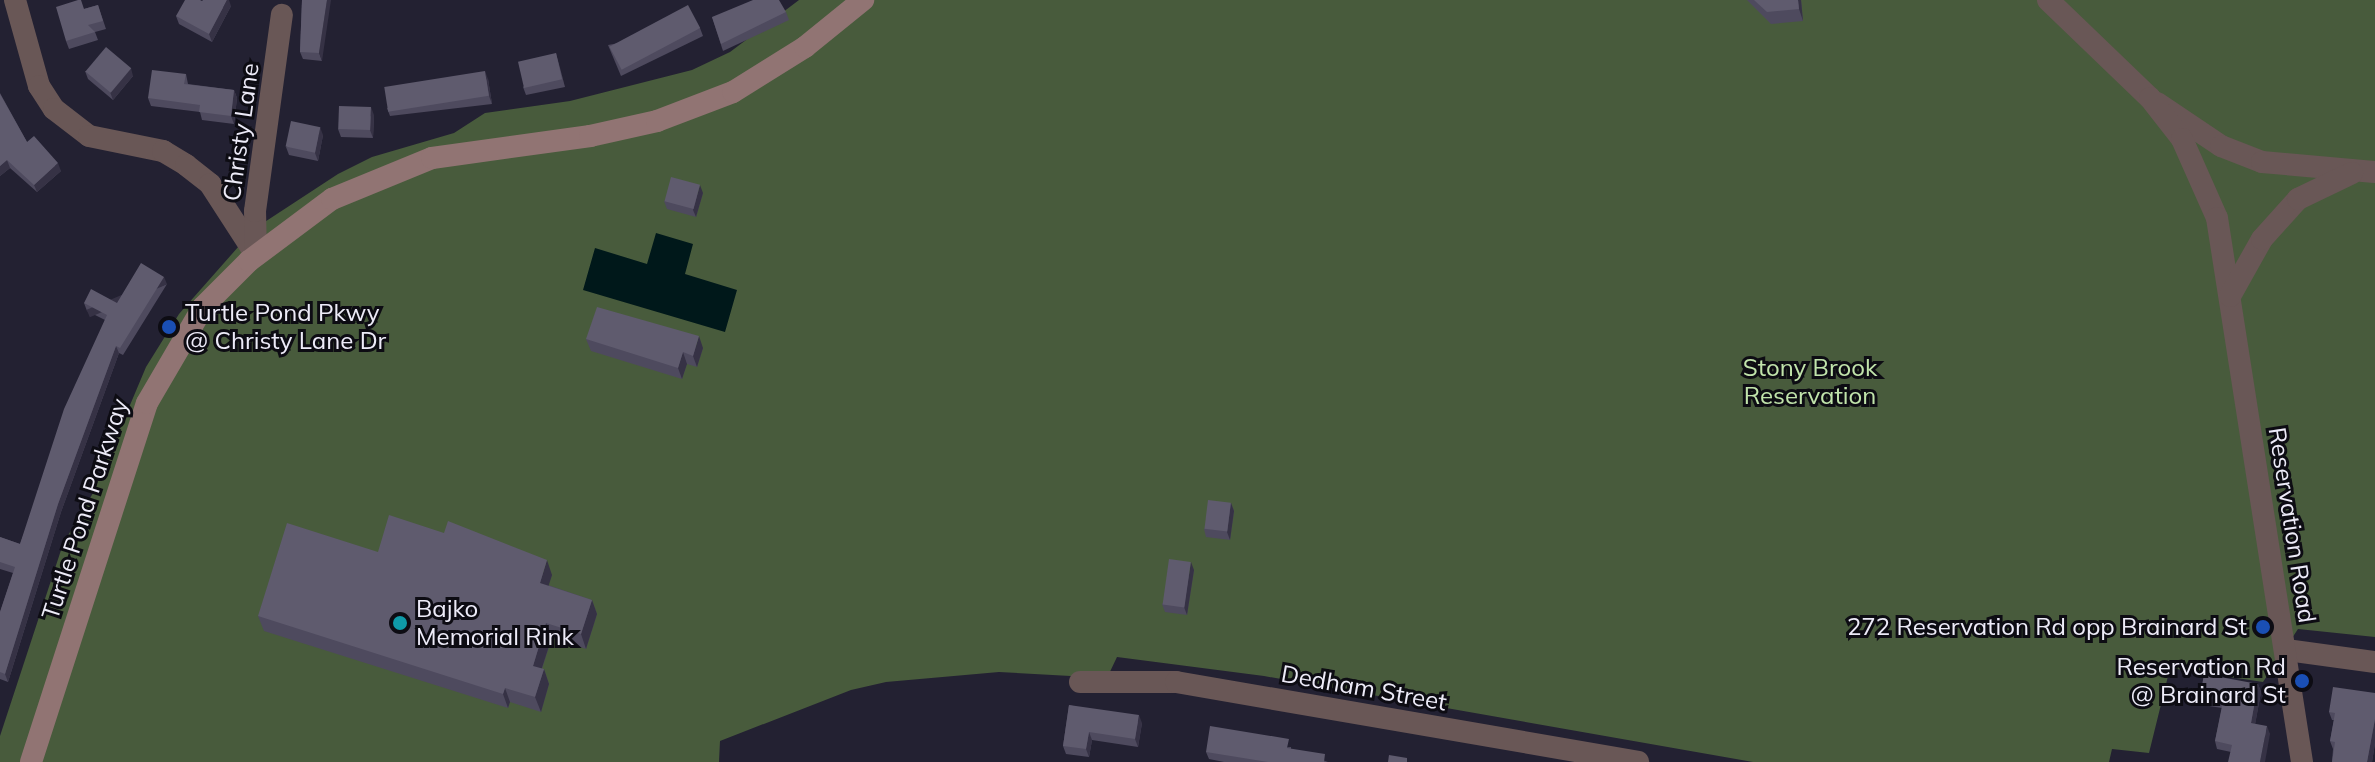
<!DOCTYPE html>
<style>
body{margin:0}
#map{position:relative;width:2375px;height:762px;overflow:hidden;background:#232132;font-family:Mulish,sans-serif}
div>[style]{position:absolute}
.forest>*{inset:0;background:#485b3c}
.water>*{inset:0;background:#00181a}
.minor>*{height:22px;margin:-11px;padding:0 11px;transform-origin:11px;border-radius:11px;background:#695756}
.tertiary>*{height:22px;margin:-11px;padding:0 11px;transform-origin:11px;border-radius:11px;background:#695756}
.secondary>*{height:22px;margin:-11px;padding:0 11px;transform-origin:11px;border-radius:11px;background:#917473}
.wall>*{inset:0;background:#4e4a5e}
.shaded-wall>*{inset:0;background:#363245;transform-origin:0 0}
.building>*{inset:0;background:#5f5b6e;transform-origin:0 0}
.dots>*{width:22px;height:22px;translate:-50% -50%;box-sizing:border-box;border:4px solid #0d0c13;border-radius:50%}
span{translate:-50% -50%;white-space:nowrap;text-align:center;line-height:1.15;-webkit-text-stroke:6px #0d0c13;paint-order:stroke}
.street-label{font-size:24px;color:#edebf8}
.poi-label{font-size:24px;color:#edebf8}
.left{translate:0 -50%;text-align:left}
.right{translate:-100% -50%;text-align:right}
.park-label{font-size:24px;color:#c1e4ab}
</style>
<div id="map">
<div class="forest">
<i style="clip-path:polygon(799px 0,2375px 0,2375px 637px,2298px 629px,2263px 682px,2170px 668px,2149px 753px,2112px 749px,2109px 762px,1753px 762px,1264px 676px,1117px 657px,1107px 678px,999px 672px,886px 682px,851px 690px,720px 741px,719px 762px,0 762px,0 736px,63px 544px,93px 493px,146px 367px,179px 314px,254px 229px,338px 174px,372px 157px,454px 133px,485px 113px,570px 101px,692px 70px,730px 52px)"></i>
</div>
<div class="water">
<i style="clip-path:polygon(656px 233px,693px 244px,685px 274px,737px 290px,725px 332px,583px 290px,595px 248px,647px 264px)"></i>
</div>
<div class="minor">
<i style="left:15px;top:0;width:89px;rotate:74.4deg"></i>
<i style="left:39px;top:86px;width:27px;rotate:57deg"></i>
<i style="left:54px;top:109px;width:44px;rotate:37.6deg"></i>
<i style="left:89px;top:136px;width:76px;rotate:11.5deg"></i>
<i style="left:163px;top:151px;width:27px;rotate:31deg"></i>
<i style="left:186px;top:165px;width:31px;rotate:38deg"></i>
<i style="left:210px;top:184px;width:85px;rotate:57.1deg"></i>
<i style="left:2157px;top:103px;width:77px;rotate:33.9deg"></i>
<i style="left:2221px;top:146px;width:44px;rotate:21.3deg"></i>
<i style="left:2262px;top:162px;width:113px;rotate:5.1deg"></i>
<i style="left:256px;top:254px;width:43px;rotate:-91.3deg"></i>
<i style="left:255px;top:211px;width:198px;rotate:-82.2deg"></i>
<i style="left:2286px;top:650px;width:90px;rotate:7.7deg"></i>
<i style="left:1080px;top:682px;width:96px"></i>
<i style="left:1176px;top:682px;width:469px;rotate:9.8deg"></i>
</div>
<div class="tertiary">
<i style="left:2048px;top:0;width:141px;rotate:43.9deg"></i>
<i style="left:2150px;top:98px;width:52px;rotate:52deg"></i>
<i style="left:2182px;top:139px;width:86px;rotate:66.1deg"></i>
<i style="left:2217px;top:218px;width:551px;rotate:81.12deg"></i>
<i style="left:2230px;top:296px;width:65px;rotate:-60.7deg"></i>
<i style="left:2262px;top:239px;width:54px;rotate:-48deg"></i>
<i style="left:2298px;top:199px;width:60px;rotate:-25.7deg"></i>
</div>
<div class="secondary">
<i style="left:31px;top:762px;width:377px;rotate:-72.1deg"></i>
<i style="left:147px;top:403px;width:111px;rotate:-59.7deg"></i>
<i style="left:203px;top:307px;width:65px;rotate:-45deg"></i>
<i style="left:249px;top:261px;width:104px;rotate:-36.8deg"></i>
<i style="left:332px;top:199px;width:108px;rotate:-22.3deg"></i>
<i style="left:432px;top:158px;width:160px;rotate:-7.9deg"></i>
<i style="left:590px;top:136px;width:69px;rotate:-12.6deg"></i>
<i style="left:657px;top:121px;width:81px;rotate:-20.9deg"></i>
<i style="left:733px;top:92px;width:85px;rotate:-32deg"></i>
<i style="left:805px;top:47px;width:75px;rotate:-39deg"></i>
</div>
<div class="wall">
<i style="clip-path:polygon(302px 0,322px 61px,303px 59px,300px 52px)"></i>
<i style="clip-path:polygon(1747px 0,1801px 0,1803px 21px,1771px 24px)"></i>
<i style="clip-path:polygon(98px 5px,106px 29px,95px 32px,98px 40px,69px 49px,66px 41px,84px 9px)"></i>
<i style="clip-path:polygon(231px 6px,212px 42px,179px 24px,176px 16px)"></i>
<i style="clip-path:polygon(786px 12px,789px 20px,723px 51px,712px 17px)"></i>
<i style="clip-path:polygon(700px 28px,703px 36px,621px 76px,608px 45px)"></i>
<i style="clip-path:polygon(556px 53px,565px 87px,526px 95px,523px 87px)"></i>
<i style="clip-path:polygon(85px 71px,133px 76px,113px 100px,88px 79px)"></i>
<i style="clip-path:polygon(186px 74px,188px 84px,234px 90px,237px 98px,234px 124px,202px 120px,200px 112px,151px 106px,148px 98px)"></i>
<i style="clip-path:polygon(488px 79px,492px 104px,390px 116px,387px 108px)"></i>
<i style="clip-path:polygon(0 93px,27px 142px,61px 171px,37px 192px,10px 168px,0 176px)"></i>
<i style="clip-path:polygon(374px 115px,373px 138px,341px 137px,338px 129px)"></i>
<i style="clip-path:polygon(323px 135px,318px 161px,289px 155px,286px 147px)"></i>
<i style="clip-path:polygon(703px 193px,696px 217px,667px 209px,664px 201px)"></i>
<i style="clip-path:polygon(167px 284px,123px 355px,119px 353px,61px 512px,8px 682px,0 679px,0 612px,13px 573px,0 569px,0 537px,20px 544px,105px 320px,87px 311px,84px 303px,117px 303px)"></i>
<i style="clip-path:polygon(586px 339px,703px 348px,697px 367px,687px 364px,682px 379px,591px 351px)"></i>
<i style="clip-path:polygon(1231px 503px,1234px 511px,1230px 540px,1206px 537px,1204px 529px)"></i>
<i style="clip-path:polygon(378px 552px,552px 575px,548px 585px,592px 600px,597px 614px,586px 649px,552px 637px,542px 669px,544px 669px,549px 684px,541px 712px,510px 702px,508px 708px,264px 631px,258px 616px)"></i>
<i style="clip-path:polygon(1194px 570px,1187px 615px,1165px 612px,1162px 604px)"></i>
<i style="clip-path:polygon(2258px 684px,2261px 692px,2255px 724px,2270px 734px,2231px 752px,2217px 749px,2215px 741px,2222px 708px,2203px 705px,2200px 697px)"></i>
<i style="clip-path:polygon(2375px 693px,2375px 743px,2372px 762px,2332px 762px,2333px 749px,2330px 741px,2334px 720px,2332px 720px,2329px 712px)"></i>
<i style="clip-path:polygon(1069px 705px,1142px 723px,1138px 747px,1092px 740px,1089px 757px,1066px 754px,1063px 746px)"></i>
<i style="clip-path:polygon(1291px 747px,1291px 749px,1328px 762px,1224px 762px,1209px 759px,1206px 752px)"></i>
</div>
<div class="shaded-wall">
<i style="clip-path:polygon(227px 0,229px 0,231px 6px,212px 42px,209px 34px)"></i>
<i style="clip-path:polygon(327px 0,331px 0,322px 61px,319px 53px)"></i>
<i style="clip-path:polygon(1798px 0,1801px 0,1803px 21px,1799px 9px)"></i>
<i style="clip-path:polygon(131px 68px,133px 76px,113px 100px,110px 92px)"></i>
<i style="clip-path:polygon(485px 71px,488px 79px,492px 104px,489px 96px)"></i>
<i style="clip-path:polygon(234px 90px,237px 98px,234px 124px,231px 116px)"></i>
<i style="clip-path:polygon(371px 107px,374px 115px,373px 138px,370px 130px)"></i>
<i style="clip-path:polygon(320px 127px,323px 135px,318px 161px,315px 153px)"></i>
<i style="clip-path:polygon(7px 160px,10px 168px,0 176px,0 166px)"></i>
<i style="clip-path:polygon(58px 163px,61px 171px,37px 192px,34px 185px)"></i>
<i style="clip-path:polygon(700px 185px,703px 193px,696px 217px,693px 210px)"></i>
<i style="left:164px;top:277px;width:8px;height:84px;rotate:67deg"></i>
<i style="clip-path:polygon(699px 336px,703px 348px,697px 367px,693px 356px)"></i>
<i style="clip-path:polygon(116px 346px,119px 353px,61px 512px,8px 682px,5px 674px,58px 504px)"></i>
<i style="clip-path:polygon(683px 352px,687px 364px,682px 379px,678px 368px)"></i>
<i style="clip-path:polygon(1231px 503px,1234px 511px,1230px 540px,1227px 532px)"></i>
<i style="clip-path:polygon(547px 560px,552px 575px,545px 597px,540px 583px)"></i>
<i style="clip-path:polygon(1191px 562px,1194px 570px,1187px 615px,1184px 607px)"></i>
<i style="clip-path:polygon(592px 600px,597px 614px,586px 649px,581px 634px)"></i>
<i style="clip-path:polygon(546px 623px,552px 637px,538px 680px,533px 666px)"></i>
<i style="clip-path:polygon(544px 669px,549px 684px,541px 712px,535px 697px)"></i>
<i style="clip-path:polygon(2258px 684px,2261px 692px,2254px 731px,2251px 723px)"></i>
<i style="clip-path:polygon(505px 688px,510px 702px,508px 708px,503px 694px)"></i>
<i style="clip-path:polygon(1139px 715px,1142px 723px,1138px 747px,1135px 739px)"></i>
<i style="clip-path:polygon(2375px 719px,2375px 743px,2372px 762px,2367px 762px)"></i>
<i style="clip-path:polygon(2267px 726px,2270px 734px,2265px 762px,2260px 762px)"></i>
<i style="clip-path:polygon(1089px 732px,1092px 740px,1089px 757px,1086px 749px)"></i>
</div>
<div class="building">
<i style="clip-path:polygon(78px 0,81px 0,84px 9px,98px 5px,103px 21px,88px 25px,95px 32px,66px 41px,56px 7px)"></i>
<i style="clip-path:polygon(185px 0,200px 0,202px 1px,203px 0,227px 0,209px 34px,176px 16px)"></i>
<i style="clip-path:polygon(302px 0,327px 0,319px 53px,300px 52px)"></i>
<i style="clip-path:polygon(753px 0,779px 0,786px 12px,721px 44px,712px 17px)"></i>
<i style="clip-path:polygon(1754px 0,1798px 0,1799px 9px,1767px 12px)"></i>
<i style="left:688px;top:5px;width:26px;height:89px;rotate:62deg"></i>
<i style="left:106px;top:47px;width:33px;height:32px;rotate:40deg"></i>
<i style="left:556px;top:53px;width:27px;height:39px;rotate:77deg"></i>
<i style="clip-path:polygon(152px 70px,186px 74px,184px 84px,234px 90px,231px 116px,199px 112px,200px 105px,148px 98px)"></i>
<i style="left:485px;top:71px;width:25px;height:102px;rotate:81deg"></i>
<i style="clip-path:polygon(0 94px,27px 142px,34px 136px,58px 163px,34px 185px,7px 160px,0 166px)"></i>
<i style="left:339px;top:106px;width:32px;height:23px;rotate:2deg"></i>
<i style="left:291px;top:121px;width:30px;height:26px;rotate:12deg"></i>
<i style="left:671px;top:177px;width:30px;height:25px;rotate:15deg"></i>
<i style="clip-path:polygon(141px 263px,164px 277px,120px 348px,116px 346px,58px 504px,5px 674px,0 672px,0 612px,15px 567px,0 562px,0 537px,20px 544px,64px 409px,107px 315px,84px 303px,91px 289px,117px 303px)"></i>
<i style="clip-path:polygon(597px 307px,699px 336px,693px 356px,683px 352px,678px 368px,586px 339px)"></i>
<i style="left:1208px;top:500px;width:23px;height:29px;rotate:7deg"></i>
<i style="clip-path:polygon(389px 515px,444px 533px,448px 521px,547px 560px,540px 583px,592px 600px,581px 634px,546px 623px,533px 666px,544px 669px,535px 697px,505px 688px,503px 694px,258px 616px,287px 523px,378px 552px)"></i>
<i style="left:1169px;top:559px;width:22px;height:46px;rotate:8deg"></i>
<i style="clip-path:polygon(2204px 674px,2258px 684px,2251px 723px,2267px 726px,2260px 762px,2228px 762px,2232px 745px,2215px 741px,2223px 701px,2200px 697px)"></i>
<i style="clip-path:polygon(2333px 687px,2375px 693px,2375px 719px,2367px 762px,2332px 762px,2335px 742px,2330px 741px,2335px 713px,2329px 712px)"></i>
<i style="clip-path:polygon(1069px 705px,1139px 715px,1135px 739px,1089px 732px,1086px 749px,1063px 746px)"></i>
<i style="clip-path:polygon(1210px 726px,1289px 739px,1287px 748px,1325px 754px,1324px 762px,1268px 762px,1206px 752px)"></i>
<i style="clip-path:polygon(1389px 755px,1407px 758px,1407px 762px,1388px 762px)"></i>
</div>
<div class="dots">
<i style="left:169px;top:327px;background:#1a4fb4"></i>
<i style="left:400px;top:623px;background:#0f9aa8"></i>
<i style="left:2263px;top:627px;background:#1a4fb4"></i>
<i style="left:2302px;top:681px;background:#1a4fb4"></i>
</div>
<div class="street-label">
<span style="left:241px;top:132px;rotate:-82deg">Christy Lane</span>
<span style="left:85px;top:509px;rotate:-72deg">Turtle Pond Parkway</span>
<span style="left:2292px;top:525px;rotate:81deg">Reservation Road</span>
<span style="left:1364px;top:688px;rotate:10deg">Dedham Street</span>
</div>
<div class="poi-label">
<span class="left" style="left:185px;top:327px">Turtle Pond Pkwy<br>@ Christy Lane Dr</span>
<span class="left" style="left:416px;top:623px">Bajko<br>Memorial Rink</span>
<span class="right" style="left:2247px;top:627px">272 Reservation Rd opp Brainard St</span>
<span class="right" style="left:2286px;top:681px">Reservation Rd<br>@ Brainard St</span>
</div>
<div class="park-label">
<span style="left:1810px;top:382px">Stony Brook<br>Reservation</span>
</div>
</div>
